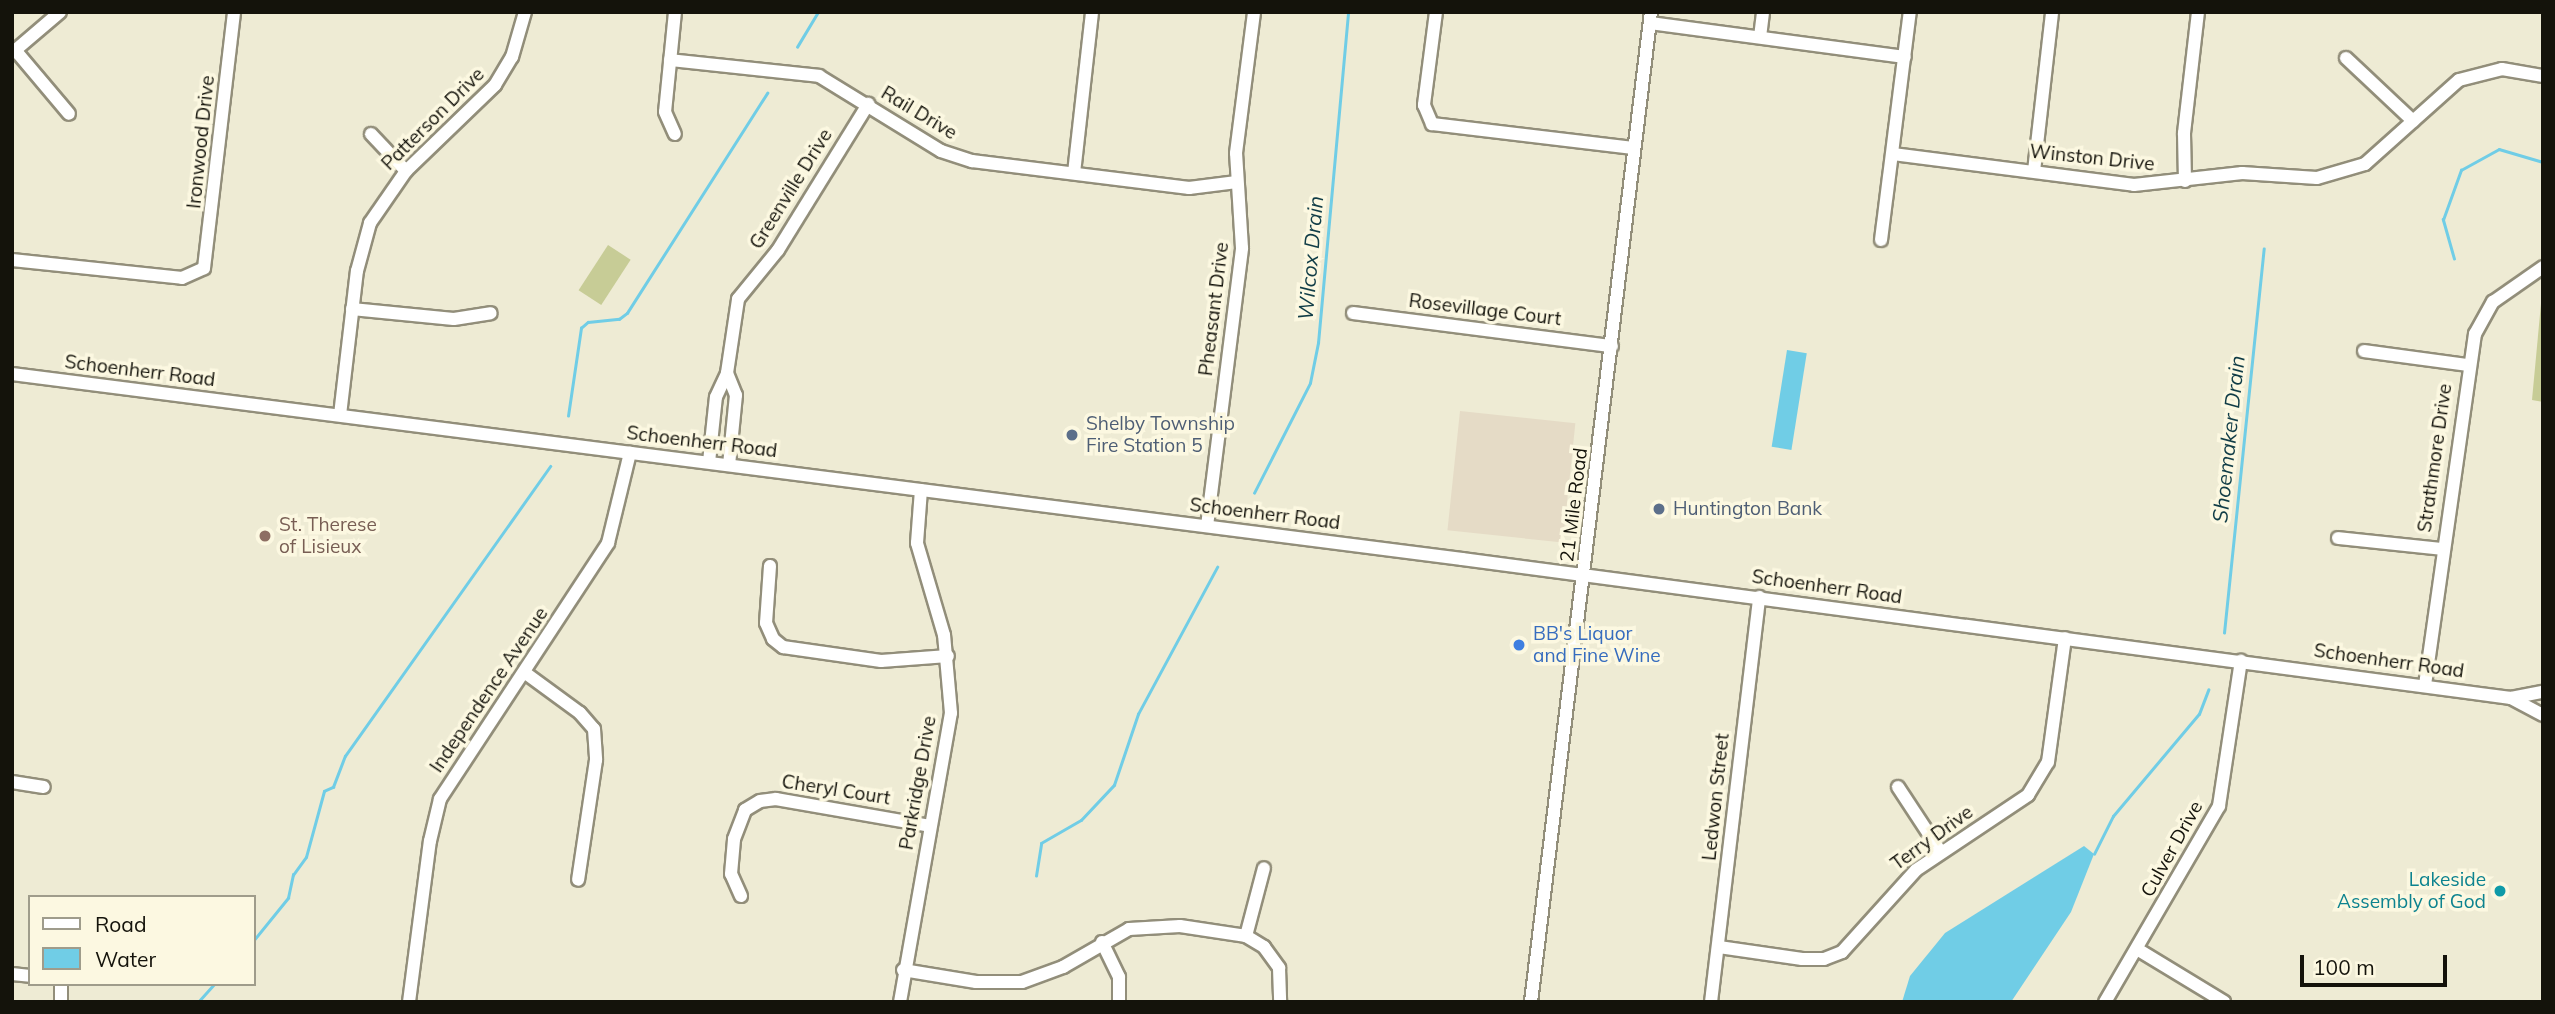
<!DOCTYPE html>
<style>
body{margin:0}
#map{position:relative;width:2555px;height:1014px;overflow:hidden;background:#eeebd4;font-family:Mulish,sans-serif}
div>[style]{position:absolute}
.commercial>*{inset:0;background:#e5dbc6;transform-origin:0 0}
.green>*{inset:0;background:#c7cc96;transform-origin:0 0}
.water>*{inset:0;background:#70cde6;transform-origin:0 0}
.stream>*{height:2.5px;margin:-1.25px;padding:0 1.25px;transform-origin:1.25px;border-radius:1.25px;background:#70cde6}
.roads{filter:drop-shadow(2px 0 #928e7a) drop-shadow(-2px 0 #928e7a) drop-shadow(0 2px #928e7a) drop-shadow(0 -2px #928e7a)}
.minor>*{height:12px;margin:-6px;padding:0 6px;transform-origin:6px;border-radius:6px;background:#fff}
.dots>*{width:19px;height:19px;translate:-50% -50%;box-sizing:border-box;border:4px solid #fcf8e1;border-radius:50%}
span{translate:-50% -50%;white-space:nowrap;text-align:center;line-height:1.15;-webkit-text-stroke:7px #fcf8e1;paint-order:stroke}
.street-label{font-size:19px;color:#14130b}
.service-label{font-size:19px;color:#4e5e75}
.left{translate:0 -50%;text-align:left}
.education-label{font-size:19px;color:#785e54}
.shop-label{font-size:19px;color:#366cbe}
.culture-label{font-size:19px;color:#0d838f}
.right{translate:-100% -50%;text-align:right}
.water-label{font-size:21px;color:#113d47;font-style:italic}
.frame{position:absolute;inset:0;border:14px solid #14130b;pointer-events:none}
.legend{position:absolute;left:28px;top:895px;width:228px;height:91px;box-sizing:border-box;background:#fcf8e1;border:2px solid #9f9c8b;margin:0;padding:9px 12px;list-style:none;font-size:21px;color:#14130b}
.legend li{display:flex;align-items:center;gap:14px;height:35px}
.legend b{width:35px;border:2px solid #9f9c8b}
.scale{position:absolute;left:2300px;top:955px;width:147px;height:32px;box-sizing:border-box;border:4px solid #14130b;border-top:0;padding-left:9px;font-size:21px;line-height:24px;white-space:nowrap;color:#14130b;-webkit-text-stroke:5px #fcf8e1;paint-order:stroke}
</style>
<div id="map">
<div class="commercial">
<i style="left:1460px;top:411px;width:116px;height:120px;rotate:6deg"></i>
</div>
<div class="green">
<i style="left:608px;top:245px;width:27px;height:54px;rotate:33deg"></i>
<i style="clip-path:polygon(2543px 282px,2543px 402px,2532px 400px)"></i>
</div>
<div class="water">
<i style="left:1787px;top:350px;width:20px;height:98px;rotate:9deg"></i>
<i style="clip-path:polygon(2084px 846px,2094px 854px,2071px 912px,2011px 1002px,1902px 1002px,1910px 976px,1945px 933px)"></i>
</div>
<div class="stream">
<i style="left:797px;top:47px;width:41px;rotate:-59deg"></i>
<i style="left:2454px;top:259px;width:41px;rotate:-105.8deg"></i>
<i style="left:2443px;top:220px;width:53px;rotate:-70.2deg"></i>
<i style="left:2461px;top:170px;width:43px;rotate:-28.9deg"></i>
<i style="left:2499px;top:149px;width:46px;rotate:16.5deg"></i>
<i style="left:568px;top:416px;width:89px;rotate:-81.6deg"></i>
<i style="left:581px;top:328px;width:9px;rotate:-41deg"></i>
<i style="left:588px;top:322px;width:31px;rotate:-6deg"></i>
<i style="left:619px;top:319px;width:10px;rotate:-37deg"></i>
<i style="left:627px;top:313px;width:261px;rotate:-57.5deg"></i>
<i style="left:1254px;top:493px;width:123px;rotate:-63deg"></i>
<i style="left:1310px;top:383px;width:41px;rotate:-78.7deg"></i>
<i style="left:1318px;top:343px;width:332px;rotate:-84.8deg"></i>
<i style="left:2224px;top:633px;width:386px;rotate:-84.1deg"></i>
<i style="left:2094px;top:854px;width:42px;rotate:-63.4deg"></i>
<i style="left:2113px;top:816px;width:133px;rotate:-49.9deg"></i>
<i style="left:2199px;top:714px;width:26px;rotate:-69deg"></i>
<i style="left:1036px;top:876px;width:33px;rotate:-81deg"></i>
<i style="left:1041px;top:843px;width:46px;rotate:-29.9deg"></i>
<i style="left:1081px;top:820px;width:48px;rotate:-46.7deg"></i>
<i style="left:1114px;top:785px;width:75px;rotate:-71.3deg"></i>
<i style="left:1138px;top:714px;width:167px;rotate:-61.7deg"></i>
<i style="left:254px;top:940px;width:54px;rotate:-51deg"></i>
<i style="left:288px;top:898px;width:24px;rotate:-78deg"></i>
<i style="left:293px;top:875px;width:22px;rotate:-54deg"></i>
<i style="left:306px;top:857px;width:68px;rotate:-74.7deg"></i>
<i style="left:324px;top:791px;width:10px;rotate:-24deg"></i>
<i style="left:333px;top:787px;width:33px;rotate:-69deg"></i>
<i style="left:345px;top:756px;width:355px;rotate:-54.7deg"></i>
<i style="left:198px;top:1002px;width:24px;rotate:-48deg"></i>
</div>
<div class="roads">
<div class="minor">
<i style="left:675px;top:12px;width:100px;rotate:95.7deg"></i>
<i style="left:665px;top:112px;width:24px;rotate:66deg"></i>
<i style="left:1436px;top:12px;width:94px;rotate:97.4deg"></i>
<i style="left:1424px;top:105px;width:21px;rotate:67deg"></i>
<i style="left:1432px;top:124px;width:203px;rotate:6.8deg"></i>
<i style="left:1650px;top:23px;width:257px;rotate:7.6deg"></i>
<i style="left:1760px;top:37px;width:25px;rotate:-83deg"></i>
<i style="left:16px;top:51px;width:82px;rotate:49.9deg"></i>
<i style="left:12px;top:53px;width:63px;rotate:-40.5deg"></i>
<i style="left:2346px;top:58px;width:92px;rotate:43.2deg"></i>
<i style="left:670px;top:60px;width:150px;rotate:6.1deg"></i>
<i style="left:819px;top:76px;width:143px;rotate:31.6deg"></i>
<i style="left:941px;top:151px;width:33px;rotate:18deg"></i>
<i style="left:972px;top:161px;width:219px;rotate:7.1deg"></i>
<i style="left:1189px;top:188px;width:48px;rotate:-7.1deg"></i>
<i style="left:371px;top:134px;width:51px;rotate:46.6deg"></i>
<i style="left:1893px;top:154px;width:243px;rotate:7.3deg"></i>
<i style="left:2134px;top:185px;width:109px;rotate:-6.3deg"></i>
<i style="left:2242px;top:173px;width:75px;rotate:3.8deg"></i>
<i style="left:2317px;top:178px;width:50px;rotate:-16.3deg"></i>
<i style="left:2365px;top:164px;width:126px;rotate:-41.8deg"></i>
<i style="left:2459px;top:80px;width:44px;rotate:-14.3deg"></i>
<i style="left:2502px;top:69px;width:42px;rotate:9.7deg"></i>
<i style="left:2034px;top:171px;width:160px;rotate:-83.5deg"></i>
<i style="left:1074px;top:173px;width:162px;rotate:-83.6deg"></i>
<i style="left:2185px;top:181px;width:48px;rotate:-91.2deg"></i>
<i style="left:2184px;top:133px;width:122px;rotate:-83.4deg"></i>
<i style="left:1881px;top:240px;width:230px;rotate:-82.8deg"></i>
<i style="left:12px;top:260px;width:171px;rotate:6deg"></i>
<i style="left:182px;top:278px;width:24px;rotate:-24deg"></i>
<i style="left:204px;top:268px;width:258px;rotate:-83.3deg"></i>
<i style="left:352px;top:309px;width:102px;rotate:5.6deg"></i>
<i style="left:454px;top:319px;width:37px;rotate:-9deg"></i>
<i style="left:1353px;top:313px;width:261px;rotate:7.3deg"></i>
<i style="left:2364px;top:351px;width:105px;rotate:7.7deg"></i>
<i style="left:727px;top:373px;width:75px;rotate:-81.5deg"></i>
<i style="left:738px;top:299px;width:63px;rotate:-50.8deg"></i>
<i style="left:778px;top:250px;width:172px;rotate:-58.3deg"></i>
<i style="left:12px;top:374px;width:1462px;rotate:7.27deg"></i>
<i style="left:1462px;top:559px;width:1058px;rotate:7.55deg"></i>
<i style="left:2511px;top:698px;width:33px;rotate:-11deg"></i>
<i style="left:340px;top:415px;width:145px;rotate:-83.3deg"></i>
<i style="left:357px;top:271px;width:50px;rotate:-74.8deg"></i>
<i style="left:370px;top:223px;width:63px;rotate:-55.3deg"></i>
<i style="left:406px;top:171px;width:124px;rotate:-44deg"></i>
<i style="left:495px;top:85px;width:33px;rotate:-59deg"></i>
<i style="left:512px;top:57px;width:47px;rotate:-73.9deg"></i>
<i style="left:709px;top:462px;width:65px;rotate:-83.9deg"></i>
<i style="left:716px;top:397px;width:26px;rotate:-65deg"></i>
<i style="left:727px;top:373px;width:24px;rotate:68deg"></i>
<i style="left:736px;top:395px;width:70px;rotate:95.7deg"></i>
<i style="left:1207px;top:526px;width:280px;rotate:-82.8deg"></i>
<i style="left:1242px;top:248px;width:95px;rotate:-93.6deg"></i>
<i style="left:1236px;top:153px;width:142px;rotate:-82.7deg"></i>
<i style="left:2338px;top:538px;width:105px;rotate:6deg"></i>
<i style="left:770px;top:566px;width:57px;rotate:94deg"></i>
<i style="left:766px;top:623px;width:17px;rotate:66deg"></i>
<i style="left:773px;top:639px;width:13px;rotate:39deg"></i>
<i style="left:783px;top:647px;width:99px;rotate:8.1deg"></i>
<i style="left:881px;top:661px;width:67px;rotate:-4.3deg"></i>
<i style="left:524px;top:672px;width:69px;rotate:36.2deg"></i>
<i style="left:580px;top:713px;width:21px;rotate:49deg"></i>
<i style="left:594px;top:729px;width:31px;rotate:86deg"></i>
<i style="left:596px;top:760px;width:121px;rotate:98.5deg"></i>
<i style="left:2425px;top:685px;width:355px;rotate:-81.9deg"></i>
<i style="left:2475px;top:334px;width:37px;rotate:-61deg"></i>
<i style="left:2493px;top:302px;width:61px;rotate:-35deg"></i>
<i style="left:2511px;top:698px;width:36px;rotate:28deg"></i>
<i style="left:12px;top:782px;width:32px;rotate:9deg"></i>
<i style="left:1898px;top:787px;width:77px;rotate:56.7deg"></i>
<i style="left:741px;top:896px;width:24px;rotate:-114deg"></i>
<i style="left:731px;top:874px;width:35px;rotate:-85deg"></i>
<i style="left:734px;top:839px;width:31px;rotate:-69deg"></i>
<i style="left:745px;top:810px;width:17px;rotate:-31deg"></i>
<i style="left:760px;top:801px;width:16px;rotate:-7deg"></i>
<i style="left:776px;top:799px;width:156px;rotate:9.9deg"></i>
<i style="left:1246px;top:936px;width:70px;rotate:-75.2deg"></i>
<i style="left:1102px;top:942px;width:39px;rotate:64deg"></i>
<i style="left:1119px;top:977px;width:25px;rotate:90deg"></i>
<i style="left:1719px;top:947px;width:84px;rotate:8.2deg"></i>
<i style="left:1802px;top:959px;width:22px"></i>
<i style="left:1824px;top:959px;width:19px;rotate:-21deg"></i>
<i style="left:1842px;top:952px;width:110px;rotate:-47.9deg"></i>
<i style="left:1916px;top:870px;width:135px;rotate:-33.8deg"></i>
<i style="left:2028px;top:795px;width:39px;rotate:-59deg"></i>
<i style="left:2048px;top:762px;width:125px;rotate:-82.2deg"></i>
<i style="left:2137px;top:949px;width:102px;rotate:31.3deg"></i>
<i style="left:903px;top:970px;width:74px;rotate:9.3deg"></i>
<i style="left:976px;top:982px;width:46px"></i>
<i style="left:1022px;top:982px;width:44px;rotate:-20.1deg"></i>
<i style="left:1063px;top:967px;width:76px;rotate:-29.9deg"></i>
<i style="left:1129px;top:929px;width:51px;rotate:-3.4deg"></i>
<i style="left:1180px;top:926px;width:67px;rotate:8.6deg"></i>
<i style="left:1246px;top:936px;width:21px;rotate:31deg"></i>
<i style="left:1264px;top:947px;width:26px;rotate:54deg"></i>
<i style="left:1279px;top:968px;width:34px;rotate:88deg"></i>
<i style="left:12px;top:974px;width:18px;rotate:6deg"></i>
<i style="left:61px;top:984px;width:18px;rotate:90deg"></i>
<i style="left:409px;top:1002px;width:162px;rotate:-82.6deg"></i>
<i style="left:430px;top:841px;width:43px;rotate:-76.6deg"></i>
<i style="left:440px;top:799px;width:306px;rotate:-56.7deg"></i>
<i style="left:608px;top:543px;width:93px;rotate:-76.3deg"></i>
<i style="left:900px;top:1002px;width:293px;rotate:-80deg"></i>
<i style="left:951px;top:713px;width:78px;rotate:-95.1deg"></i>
<i style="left:944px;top:635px;width:96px;rotate:-106.4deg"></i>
<i style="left:917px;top:543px;width:53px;rotate:-85.7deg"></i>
<i style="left:1531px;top:1002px;width:997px;rotate:-83.09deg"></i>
<i style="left:1711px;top:1002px;width:408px;rotate:-83.2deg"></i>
<i style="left:2105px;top:1002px;width:227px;rotate:-59.8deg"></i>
<i style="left:2219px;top:806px;width:147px;rotate:-81.4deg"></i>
</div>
</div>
<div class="dots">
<i style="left:1072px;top:435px;background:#5c6f8a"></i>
<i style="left:1659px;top:509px;background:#5c6f8a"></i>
<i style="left:265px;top:536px;background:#8d6e63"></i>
<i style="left:1519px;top:645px;background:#3f7fe0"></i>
<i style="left:2500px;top:891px;background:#0f9aa8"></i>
</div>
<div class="street-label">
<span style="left:919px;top:113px;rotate:31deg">Rail Drive</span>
<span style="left:433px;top:119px;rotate:-45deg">Patterson Drive</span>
<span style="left:201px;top:142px;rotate:-84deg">Ironwood Drive</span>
<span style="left:2092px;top:158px;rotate:6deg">Winston Drive</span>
<span style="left:791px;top:189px;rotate:-58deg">Greenville Drive</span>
<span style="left:1214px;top:309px;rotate:-83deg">Pheasant Drive</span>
<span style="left:1485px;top:310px;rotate:7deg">Rosevillage Court</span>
<span style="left:140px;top:371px;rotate:7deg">Schoenherr Road</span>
<span style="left:702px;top:442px;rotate:7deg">Schoenherr Road</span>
<span style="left:2435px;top:458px;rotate:-82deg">Strathmore Drive</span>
<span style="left:1574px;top:505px;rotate:-83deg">21 Mile Road</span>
<span style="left:1265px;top:514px;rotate:7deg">Schoenherr Road</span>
<span style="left:1827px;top:587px;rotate:8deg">Schoenherr Road</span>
<span style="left:2389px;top:661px;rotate:8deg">Schoenherr Road</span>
<span style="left:489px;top:690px;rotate:-56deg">Independence Avenue</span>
<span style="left:918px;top:783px;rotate:-80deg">Parkridge Drive</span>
<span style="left:836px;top:790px;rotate:9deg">Cheryl Court</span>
<span style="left:1716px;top:797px;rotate:-84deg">Ledwon Street</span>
<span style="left:1932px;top:838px;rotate:-36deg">Terry Drive</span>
<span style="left:2172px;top:849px;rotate:-61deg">Culver Drive</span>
</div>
<div class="service-label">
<span class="left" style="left:1086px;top:435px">Shelby Township<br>Fire Station 5</span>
<span class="left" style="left:1673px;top:509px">Huntington Bank</span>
</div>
<div class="education-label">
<span class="left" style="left:279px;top:536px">St. Therese<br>of Lisieux</span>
</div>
<div class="shop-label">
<span class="left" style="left:1533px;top:645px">BB's Liquor<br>and Fine Wine</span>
</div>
<div class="culture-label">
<span class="right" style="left:2486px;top:891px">Lakeside<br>Assembly of God</span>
</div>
<div class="water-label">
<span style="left:1310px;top:258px;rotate:-85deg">Wilcox Drain</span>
<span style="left:2228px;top:439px;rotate:-84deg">Shoemaker Drain</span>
</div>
<div class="frame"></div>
<ul class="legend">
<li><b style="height:9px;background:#fff"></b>Road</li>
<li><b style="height:19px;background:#70cde6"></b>Water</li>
</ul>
<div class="scale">100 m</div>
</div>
